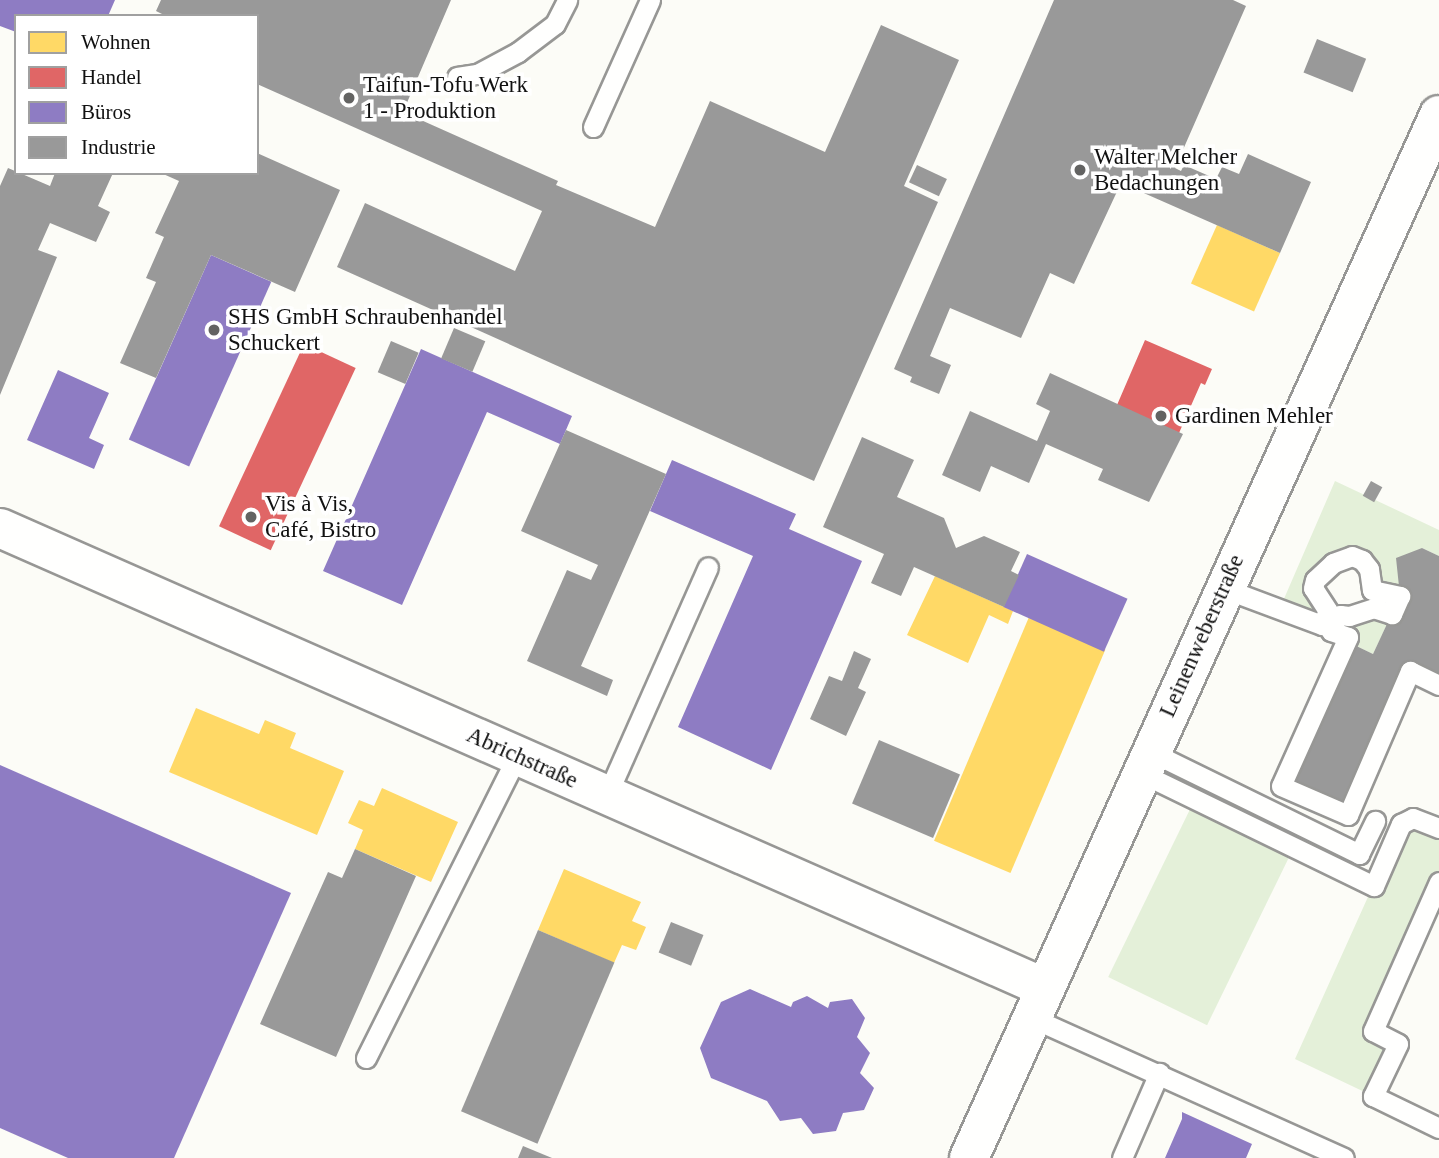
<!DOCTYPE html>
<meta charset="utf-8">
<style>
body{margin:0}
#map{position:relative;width:1439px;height:1158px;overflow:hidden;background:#fcfcf7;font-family:"Times New Roman",serif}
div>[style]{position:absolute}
.green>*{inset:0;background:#e4f0d9;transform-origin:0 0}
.homes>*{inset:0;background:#ffd966;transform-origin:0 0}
.shops>*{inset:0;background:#e06666;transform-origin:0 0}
.offices>*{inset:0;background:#8e7cc3;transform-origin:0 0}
.industry>*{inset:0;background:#999;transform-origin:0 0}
.roads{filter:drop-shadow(2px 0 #979795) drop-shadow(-2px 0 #979795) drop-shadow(0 2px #979795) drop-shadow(0 -2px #979795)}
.service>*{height:19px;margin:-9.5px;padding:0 9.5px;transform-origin:9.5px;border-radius:9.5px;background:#fffffe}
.minor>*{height:38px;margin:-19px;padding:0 19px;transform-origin:19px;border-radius:19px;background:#fffffe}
.dots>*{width:19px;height:19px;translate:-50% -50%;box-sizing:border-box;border:4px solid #fff;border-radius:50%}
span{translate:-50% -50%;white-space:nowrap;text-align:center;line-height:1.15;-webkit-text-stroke:7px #fff;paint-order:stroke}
.poi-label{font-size:23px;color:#111}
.left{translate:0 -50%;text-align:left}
.street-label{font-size:23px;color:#111}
.legend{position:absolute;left:14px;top:14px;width:245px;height:161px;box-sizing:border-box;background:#fff;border:2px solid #a0a0a0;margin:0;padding:9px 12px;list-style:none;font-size:21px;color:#111}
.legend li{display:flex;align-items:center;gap:14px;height:35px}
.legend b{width:35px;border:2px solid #a0a0a0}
</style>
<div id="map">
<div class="green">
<i style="clip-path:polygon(1335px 481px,1439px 530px,1439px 556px,1422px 548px,1400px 596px,1372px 590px,1362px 560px,1323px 571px,1322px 625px,1280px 608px)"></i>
<i style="clip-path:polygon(1392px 614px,1373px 654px,1346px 641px,1331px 625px)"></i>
<i style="left:1195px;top:799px;width:110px;height:198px;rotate:26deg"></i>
<i style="clip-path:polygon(1399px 828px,1439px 828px,1439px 882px,1373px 1030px,1398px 1044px,1373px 1096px,1295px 1059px)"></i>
</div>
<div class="homes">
<i style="left:1217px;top:225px;width:69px;height:64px;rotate:24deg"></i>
<i style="clip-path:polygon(935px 576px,1013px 611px,1008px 624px,989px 615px,968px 663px,907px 635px)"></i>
<i style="left:1029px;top:617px;width:83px;height:243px;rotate:23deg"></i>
<i style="clip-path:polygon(196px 708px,259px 734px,265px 720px,296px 733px,290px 748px,344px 771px,317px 835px,169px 772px)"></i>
<i style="clip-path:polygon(382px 788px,458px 822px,431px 882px,355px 849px,363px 830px,348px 823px,359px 800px,374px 806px)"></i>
<i style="clip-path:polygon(564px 869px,641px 902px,632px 921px,646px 927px,636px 950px,622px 945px,614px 963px,538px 930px)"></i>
</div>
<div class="shops">
<i style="clip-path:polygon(1145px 340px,1212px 369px,1205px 385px,1201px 383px,1179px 433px,1117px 405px)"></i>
<i style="left:304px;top:344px;width:57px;height:201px;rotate:25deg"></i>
</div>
<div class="offices">
<i style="clip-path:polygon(0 0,115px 0,108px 16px,16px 16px,16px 32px,0 26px)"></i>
<i style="left:211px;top:255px;width:66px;height:202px;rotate:24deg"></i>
<i style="clip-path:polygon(421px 349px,572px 416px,560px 444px,487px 412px,402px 605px,323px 571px)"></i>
<i style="clip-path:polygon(58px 370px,109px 393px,89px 438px,104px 445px,94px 469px,27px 440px)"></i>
<i style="clip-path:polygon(672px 460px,796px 514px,789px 529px,862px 561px,771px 770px,678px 727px,753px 556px,650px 511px)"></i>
<i style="left:1027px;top:554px;width:110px;height:58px;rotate:24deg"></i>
<i style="clip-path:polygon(0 765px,291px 893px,174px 1158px,68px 1158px,0 1128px)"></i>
<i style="clip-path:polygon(750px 989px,791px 1007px,793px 1002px,807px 996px,828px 1008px,830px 1002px,852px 999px,865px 1018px,857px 1037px,870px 1053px,860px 1073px,874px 1088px,864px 1110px,843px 1113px,836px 1131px,813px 1134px,801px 1118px,780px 1121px,767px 1101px,711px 1078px,700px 1048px,721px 1002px)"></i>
<i style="clip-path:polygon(1182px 1112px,1252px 1144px,1246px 1158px,1165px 1158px,1182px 1119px)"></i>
</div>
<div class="industry">
<i style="clip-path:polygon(161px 0,451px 0,403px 112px,558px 181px,556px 185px,655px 227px,710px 101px,825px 152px,881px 25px,959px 60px,904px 186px,938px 202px,814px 481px,337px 267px,365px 203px,515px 271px,542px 211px,257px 84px,257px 16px,166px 16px,156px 11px)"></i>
<i style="clip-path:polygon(1054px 0,1233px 0,1246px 6px,1175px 168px,1181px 171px,1184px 165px,1216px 179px,1222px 167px,1239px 174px,1248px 154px,1311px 182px,1280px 253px,1121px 183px,1074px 284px,1050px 273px,1021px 338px,950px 308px,930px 356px,951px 365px,939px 394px,910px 382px,912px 377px,894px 369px)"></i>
<i style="left:1317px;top:39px;width:53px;height:36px;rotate:22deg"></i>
<i style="clip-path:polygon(257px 153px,340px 190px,295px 292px,211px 255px,156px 378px,120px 363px,156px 282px,146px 278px,164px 237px,155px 233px,179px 181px,161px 173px,257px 173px)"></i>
<i style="left:917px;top:165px;width:33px;height:19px;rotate:25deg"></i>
<i style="clip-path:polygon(8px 168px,50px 186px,55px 173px,113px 173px,98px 206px,110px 212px,96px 242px,50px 223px,38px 250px,57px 257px,0 395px,0 186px)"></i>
<i style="left:454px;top:328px;width:34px;height:33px;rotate:23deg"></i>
<i style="left:391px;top:341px;width:30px;height:34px;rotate:23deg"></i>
<i style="clip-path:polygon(1050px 373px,1183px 434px,1149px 502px,1098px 480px,1103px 469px,1046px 444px,1029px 483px,991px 466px,980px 492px,942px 475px,970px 411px,1037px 441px,1050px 411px,1036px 404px)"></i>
<i style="clip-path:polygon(566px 430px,666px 474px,581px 666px,613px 680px,607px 696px,527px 661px,567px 570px,591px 580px,598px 565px,521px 531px)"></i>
<i style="clip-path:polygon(862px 437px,914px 460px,897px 497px,944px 518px,956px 548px,984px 536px,1020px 552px,1011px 571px,1019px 575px,1004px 607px,914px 567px,901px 596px,871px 583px,884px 554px,823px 527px)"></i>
<i style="left:1371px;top:481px;width:13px;height:17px;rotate:29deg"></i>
<i style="clip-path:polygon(1422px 548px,1439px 556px,1439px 685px,1410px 671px,1348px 815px,1281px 786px,1346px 641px,1373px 654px,1400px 596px,1396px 558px)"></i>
<i style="clip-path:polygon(854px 651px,871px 659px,858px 688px,866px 692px,846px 736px,810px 719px,829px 676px,842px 681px)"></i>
<i style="left:879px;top:740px;width:88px;height:69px;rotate:23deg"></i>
<i style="clip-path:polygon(355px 849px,416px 876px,336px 1057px,260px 1024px,328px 872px,342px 878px)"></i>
<i style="left:671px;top:922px;width:35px;height:33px;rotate:22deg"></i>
<i style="left:538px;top:930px;width:83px;height:197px;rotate:23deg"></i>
<i style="clip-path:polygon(523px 1146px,552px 1158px,518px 1158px)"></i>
</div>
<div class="roads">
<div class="service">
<i style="left:457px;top:77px;width:20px;rotate:-9deg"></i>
<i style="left:477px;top:74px;width:47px;rotate:-28.2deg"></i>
<i style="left:518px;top:52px;width:46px;rotate:-37.1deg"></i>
<i style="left:555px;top:24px;width:27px;rotate:-63deg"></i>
<i style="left:593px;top:127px;width:139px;rotate:-65.8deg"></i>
<i style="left:1223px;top:588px;width:106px;rotate:20.5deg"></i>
<i style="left:1322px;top:625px;width:15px;rotate:-67deg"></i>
<i style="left:1328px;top:611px;width:27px;rotate:-123deg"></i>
<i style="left:1313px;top:588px;width:8px;rotate:-76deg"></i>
<i style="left:1315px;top:580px;width:25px;rotate:-43deg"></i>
<i style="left:1333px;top:563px;width:20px;rotate:-20deg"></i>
<i style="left:1352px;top:556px;width:11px;rotate:22deg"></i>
<i style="left:1362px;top:560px;width:11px;rotate:52deg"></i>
<i style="left:1369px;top:569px;width:21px;rotate:82deg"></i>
<i style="left:1372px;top:590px;width:29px;rotate:12deg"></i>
<i style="left:1400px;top:596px;width:20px;rotate:114deg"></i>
<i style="left:1392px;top:614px;width:19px;rotate:-162deg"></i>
<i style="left:1374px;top:608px;width:26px;rotate:162deg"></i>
<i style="left:1349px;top:616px;width:9px;rotate:-174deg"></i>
<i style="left:1340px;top:615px;width:13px;rotate:132deg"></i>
<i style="left:1331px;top:625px;width:6px;rotate:90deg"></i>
<i style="left:1331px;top:631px;width:18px;rotate:19deg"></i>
<i style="left:1348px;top:637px;width:163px;rotate:114.2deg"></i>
<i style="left:1281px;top:786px;width:73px;rotate:23.4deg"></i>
<i style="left:1348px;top:815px;width:157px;rotate:-66.7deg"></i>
<i style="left:1410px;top:671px;width:32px;rotate:26deg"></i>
<i style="left:1151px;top:752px;width:232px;rotate:26.1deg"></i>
<i style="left:1359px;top:854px;width:37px;rotate:-64deg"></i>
<i style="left:1143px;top:769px;width:4px;rotate:117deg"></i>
<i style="left:1141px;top:773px;width:259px;rotate:25.9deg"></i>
<i style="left:1374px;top:886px;width:68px;rotate:-66.5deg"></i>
<i style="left:1401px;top:824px;width:13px;rotate:-27deg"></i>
<i style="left:1413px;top:818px;width:28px;rotate:21deg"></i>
<i style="left:607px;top:795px;width:249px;rotate:-66.1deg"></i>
<i style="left:1439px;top:882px;width:163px;rotate:113.9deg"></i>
<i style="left:1373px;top:1031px;width:28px;rotate:27deg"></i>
<i style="left:1398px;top:1044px;width:58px;rotate:115.7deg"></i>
<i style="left:1373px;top:1096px;width:73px;rotate:25.9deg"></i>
<i style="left:1030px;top:1017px;width:344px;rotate:24.2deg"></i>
<i style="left:366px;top:1058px;width:338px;rotate:-63.4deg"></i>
<i style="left:1122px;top:1158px;width:93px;rotate:-66.5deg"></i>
</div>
<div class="minor">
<i style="left:0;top:528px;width:1140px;rotate:23.75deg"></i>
<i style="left:969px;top:1158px;width:1144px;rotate:-65.74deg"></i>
</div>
</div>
<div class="dots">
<i style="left:349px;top:98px;background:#636362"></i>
<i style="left:1080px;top:170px;background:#636362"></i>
<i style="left:214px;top:330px;background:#636362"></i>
<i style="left:1161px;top:416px;background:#636362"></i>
<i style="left:251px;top:517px;background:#636362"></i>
</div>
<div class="poi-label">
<span class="left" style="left:363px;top:98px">Taifun-Tofu Werk<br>1 - Produktion</span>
<span class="left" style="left:1094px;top:170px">Walter Melcher<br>Bedachungen</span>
<span class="left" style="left:228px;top:330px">SHS GmbH Schraubenhandel<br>Schuckert</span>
<span class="left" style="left:1175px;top:416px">Gardinen Mehler</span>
<span class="left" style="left:265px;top:517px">Vis à Vis,<br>Café, Bistro</span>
</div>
<div class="street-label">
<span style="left:1202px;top:636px;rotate:-66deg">Leinenweberstraße</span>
<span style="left:522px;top:758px;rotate:24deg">Abrichstraße</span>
</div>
<ul class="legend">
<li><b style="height:19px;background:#ffd966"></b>Wohnen</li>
<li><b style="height:19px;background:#e06666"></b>Handel</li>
<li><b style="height:19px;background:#8e7cc3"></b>Büros</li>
<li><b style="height:19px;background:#999"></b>Industrie</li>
</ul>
</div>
